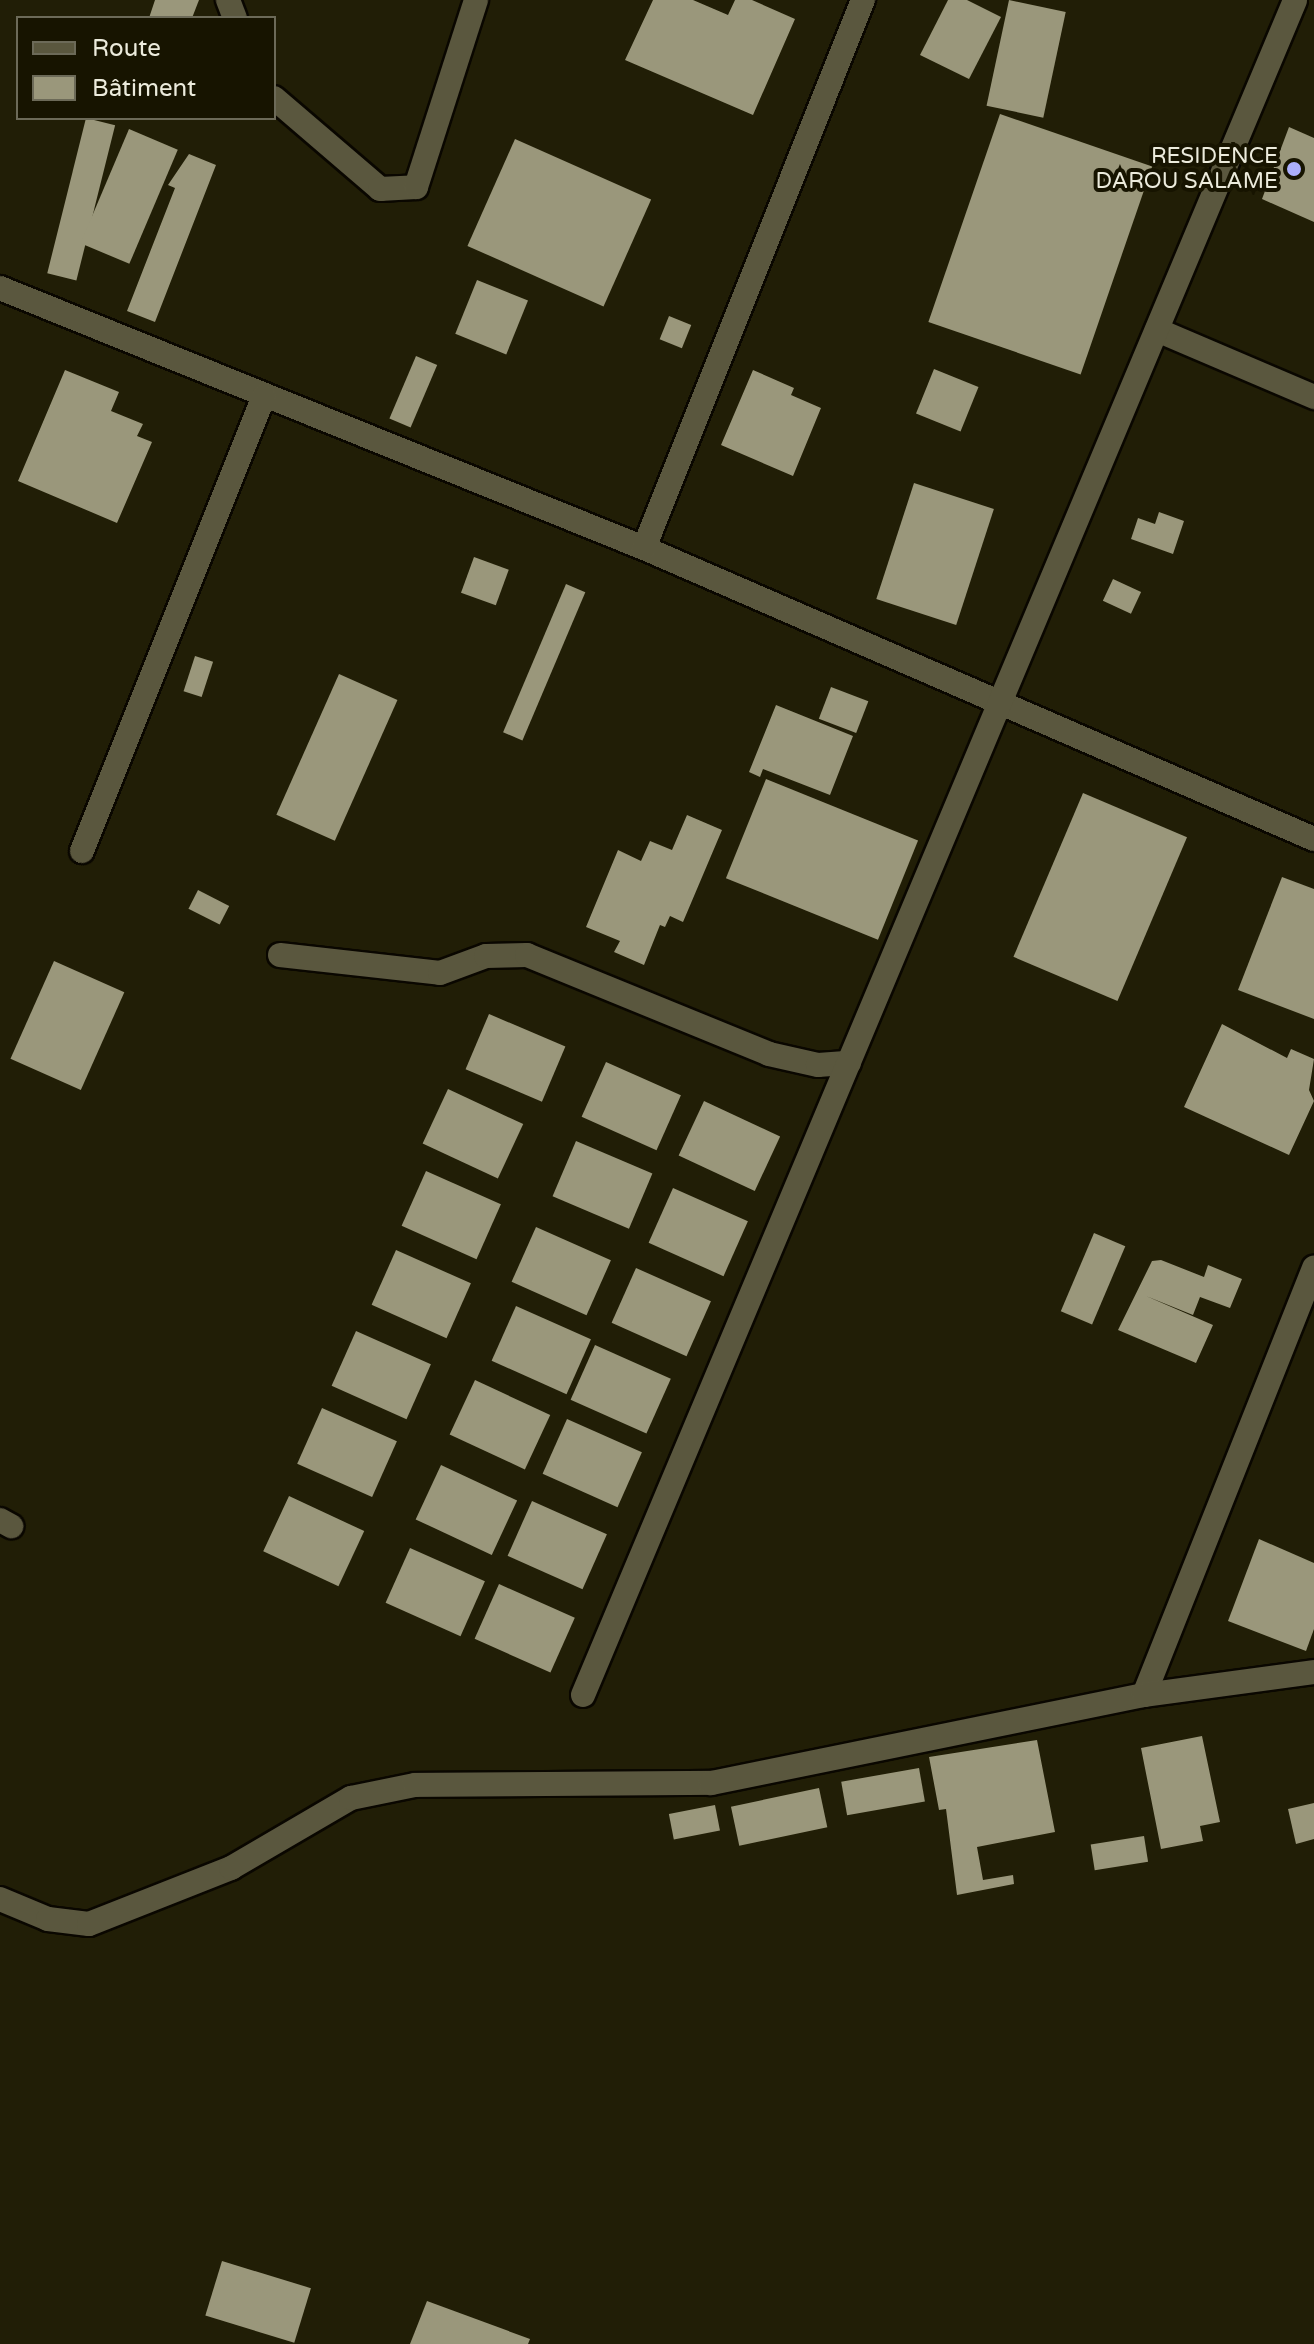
<!DOCTYPE html>
<meta charset="utf-8">
<style>
body{margin:0}
#map{position:relative;width:1314px;height:2344px;overflow:hidden;background:#211e06;font-family:"Varela Round",sans-serif}
div>[style]{position:absolute}
.building>*{inset:0;background:#9a977b;transform-origin:0 0}
.roads{filter:drop-shadow(2px 0 #0a0700) drop-shadow(-2px 0 #0a0700) drop-shadow(0 2px #0a0700) drop-shadow(0 -2px #0a0700)}
.minor>*{height:24px;margin:-12px;padding:0 12px;transform-origin:12px;border-radius:12px;background:#5a573e}
.dots>*{width:22px;height:22px;translate:-50% -50%;box-sizing:border-box;border:4px solid #171400;border-radius:50%}
span{translate:-50% -50%;white-space:nowrap;text-align:center;line-height:1.15;-webkit-text-stroke:8px #171400;paint-order:stroke}
.poi-label{font-size:22px;color:#ecebdc}
.right{translate:-100% -50%;text-align:right}
.legend{position:absolute;left:16px;top:16px;width:260px;height:104px;box-sizing:border-box;background:#171400;border:2px solid #6c6a58;margin:0;padding:10px 14px;list-style:none;font-size:24px;color:#ecebdc}
.legend li{display:flex;align-items:center;gap:16px;height:40px}
.legend b{width:40px;border:2px solid #6c6a58}
</style>
<div id="map">
<div class="building">
<i style="clip-path:polygon(155px 0,199px 0,192px 18px,149px 18px)"></i>
<i style="clip-path:polygon(653px 0,693px 0,728px 15px,735px 0,752px 0,795px 19px,753px 115px,625px 60px)"></i>
<i style="clip-path:polygon(948px 0,967px 0,1001px 17px,969px 79px,920px 55px)"></i>
<i style="left:1009px;top:0;width:58px;height:108px;rotate:12deg"></i>
<i style="left:1000px;top:114px;width:161px;height:220px;rotate:19deg"></i>
<i style="left:86px;top:118px;width:30px;height:160px;rotate:14deg"></i>
<i style="clip-path:polygon(1289px 127px,1314px 138px,1314px 222px,1262px 199px)"></i>
<i style="left:129px;top:129px;width:53px;height:124px;rotate:23deg"></i>
<i style="left:515px;top:139px;width:149px;height:117px;rotate:24deg"></i>
<i style="clip-path:polygon(189px 154px,216px 165px,155px 322px,127px 311px,175px 188px,168px 185px)"></i>
<i style="left:477px;top:280px;width:55px;height:58px;rotate:22deg"></i>
<i style="left:669px;top:316px;width:24px;height:25px;rotate:22deg"></i>
<i style="left:416px;top:356px;width:23px;height:68px;rotate:23deg"></i>
<i style="left:934px;top:369px;width:48px;height:48px;rotate:22deg"></i>
<i style="clip-path:polygon(65px 370px,119px 392px,111px 411px,143px 424px,137px 436px,152px 442px,117px 523px,18px 481px)"></i>
<i style="clip-path:polygon(753px 370px,794px 388px,791px 395px,821px 408px,793px 476px,721px 445px)"></i>
<i style="left:914px;top:483px;width:84px;height:122px;rotate:18deg"></i>
<i style="clip-path:polygon(1159px 512px,1184px 521px,1173px 554px,1131px 539px,1138px 518px,1155px 524px)"></i>
<i style="left:474px;top:557px;width:37px;height:38px;rotate:20deg"></i>
<i style="left:1113px;top:579px;width:31px;height:24px;rotate:25deg"></i>
<i style="left:566px;top:584px;width:21px;height:161px;rotate:23deg"></i>
<i style="left:195px;top:656px;width:19px;height:37px;rotate:18deg"></i>
<i style="left:339px;top:674px;width:64px;height:154px;rotate:24deg"></i>
<i style="left:831px;top:687px;width:40px;height:34px;rotate:21deg"></i>
<i style="clip-path:polygon(776px 705px,853px 736px,830px 795px,763px 769px,760px 777px,749px 772px)"></i>
<i style="left:766px;top:779px;width:164px;height:107px;rotate:22deg"></i>
<i style="left:1083px;top:793px;width:113px;height:178px;rotate:23deg"></i>
<i style="clip-path:polygon(687px 815px,722px 830px,683px 922px,670px 916px,665px 927px,660px 925px,644px 965px,614px 952px,620px 941px,586px 927px,618px 850px,641px 861px,650px 841px,672px 850px)"></i>
<i style="clip-path:polygon(1282px 877px,1314px 889px,1314px 1019px,1238px 990px)"></i>
<i style="left:198px;top:890px;width:35px;height:21px;rotate:27deg"></i>
<i style="left:54px;top:961px;width:77px;height:107px;rotate:24deg"></i>
<i style="left:489px;top:1014px;width:83px;height:60px;rotate:23deg"></i>
<i style="clip-path:polygon(1222px 1024px,1287px 1058px,1291px 1049px,1314px 1059px,1309px 1090px,1314px 1101px,1289px 1155px,1184px 1107px)"></i>
<i style="left:606px;top:1062px;width:82px;height:60px;rotate:24deg"></i>
<i style="left:448px;top:1089px;width:83px;height:60px;rotate:25deg"></i>
<i style="left:704px;top:1101px;width:84px;height:60px;rotate:25deg"></i>
<i style="left:576px;top:1141px;width:83px;height:60px;rotate:23deg"></i>
<i style="left:426px;top:1171px;width:82px;height:60px;rotate:24deg"></i>
<i style="left:673px;top:1188px;width:82px;height:60px;rotate:24deg"></i>
<i style="left:536px;top:1227px;width:82px;height:60px;rotate:24deg"></i>
<i style="left:1094px;top:1233px;width:34px;height:85px;rotate:23deg"></i>
<i style="left:396px;top:1250px;width:82px;height:60px;rotate:24deg"></i>
<i style="clip-path:polygon(1161px 1260px,1204px 1277px,1208px 1265px,1242px 1279px,1230px 1308px,1200px 1297px,1193px 1315px,1146px 1296px,1213px 1325px,1196px 1363px,1118px 1330px,1152px 1261px)"></i>
<i style="left:636px;top:1268px;width:82px;height:60px;rotate:24deg"></i>
<i style="left:516px;top:1306px;width:82px;height:60px;rotate:24deg"></i>
<i style="left:356px;top:1331px;width:82px;height:60px;rotate:24deg"></i>
<i style="left:595px;top:1345px;width:83px;height:60px;rotate:24deg"></i>
<i style="left:475px;top:1380px;width:83px;height:60px;rotate:25deg"></i>
<i style="left:322px;top:1408px;width:82px;height:61px;rotate:24deg"></i>
<i style="left:567px;top:1419px;width:82px;height:60px;rotate:24deg"></i>
<i style="left:441px;top:1465px;width:84px;height:60px;rotate:25deg"></i>
<i style="left:289px;top:1496px;width:83px;height:61px;rotate:25deg"></i>
<i style="left:532px;top:1501px;width:82px;height:60px;rotate:24deg"></i>
<i style="clip-path:polygon(1259px 1539px,1314px 1563px,1314px 1629px,1306px 1651px,1228px 1621px)"></i>
<i style="left:410px;top:1548px;width:82px;height:60px;rotate:24deg"></i>
<i style="left:499px;top:1584px;width:83px;height:60px;rotate:24deg"></i>
<i style="clip-path:polygon(1202px 1736px,1220px 1822px,1200px 1826px,1203px 1841px,1161px 1849px,1141px 1748px)"></i>
<i style="clip-path:polygon(1037px 1740px,1055px 1832px,977px 1847px,983px 1880px,1013px 1875px,1014px 1884px,957px 1895px,946px 1809px,939px 1810px,929px 1757px)"></i>
<i style="left:919px;top:1768px;width:34px;height:79px;rotate:80deg"></i>
<i style="left:819px;top:1788px;width:40px;height:90px;rotate:78deg"></i>
<i style="clip-path:polygon(1314px 1803px,1314px 1839px,1296px 1844px,1288px 1809px)"></i>
<i style="left:715px;top:1805px;width:26px;height:47px;rotate:79deg"></i>
<i style="left:1144px;top:1836px;width:26px;height:54px;rotate:81deg"></i>
<i style="left:222px;top:2261px;width:93px;height:57px;rotate:17deg"></i>
<i style="clip-path:polygon(427px 2301px,530px 2339px,528px 2344px,410px 2344px)"></i>
</div>
<div class="roads">
<div class="minor">
<i style="left:228px;top:0;width:19px;rotate:69deg"></i>
<i style="left:274px;top:98px;width:140px;rotate:40.6deg"></i>
<i style="left:380px;top:189px;width:36px;rotate:-3deg"></i>
<i style="left:416px;top:187px;width:196px;rotate:-72.2deg"></i>
<i style="left:0;top:288px;width:695px;rotate:21.99deg"></i>
<i style="left:644px;top:548px;width:730px;rotate:23.48deg"></i>
<i style="left:1157px;top:330px;width:171px;rotate:23.1deg"></i>
<i style="left:644px;top:548px;width:590px;rotate:-68.22deg"></i>
<i style="left:82px;top:851px;width:489px;rotate:-68.2deg"></i>
<i style="left:280px;top:955px;width:161px;rotate:6.4deg"></i>
<i style="left:440px;top:973px;width:49px;rotate:-20.3deg"></i>
<i style="left:486px;top:956px;width:41px;rotate:-1.4deg"></i>
<i style="left:527px;top:955px;width:261px;rotate:22.2deg"></i>
<i style="left:769px;top:1054px;width:50px;rotate:12.7deg"></i>
<i style="left:818px;top:1065px;width:31px;rotate:-4deg"></i>
<i style="left:0;top:1520px;width:13px;rotate:29deg"></i>
<i style="left:583px;top:1695px;width:1838px;rotate:-67.21deg"></i>
<i style="left:1144px;top:1695px;width:460px;rotate:-68.3deg"></i>
<i style="left:0;top:1899px;width:52px;rotate:22.6deg"></i>
<i style="left:48px;top:1919px;width:41px;rotate:7deg"></i>
<i style="left:89px;top:1924px;width:153px;rotate:-21.5deg"></i>
<i style="left:231px;top:1868px;width:139px;rotate:-30.3deg"></i>
<i style="left:351px;top:1798px;width:65px;rotate:-11.5deg"></i>
<i style="left:415px;top:1785px;width:296px;rotate:-0.4deg"></i>
<i style="left:711px;top:1783px;width:442px;rotate:-11.5deg"></i>
<i style="left:1144px;top:1695px;width:172px;rotate:-7.7deg"></i>
</div>
</div>
<div class="dots">
<i style="left:1294px;top:169px;background:#acaffb"></i>
</div>
<div class="poi-label">
<span class="right" style="left:1278px;top:169px">RESIDENCE<br>DAROU SALAME</span>
</div>
<ul class="legend">
<li><b style="height:10px;background:#5a573e"></b>Route</li>
<li><b style="height:22px;background:#9a977b"></b>Bâtiment</li>
</ul>
</div>
